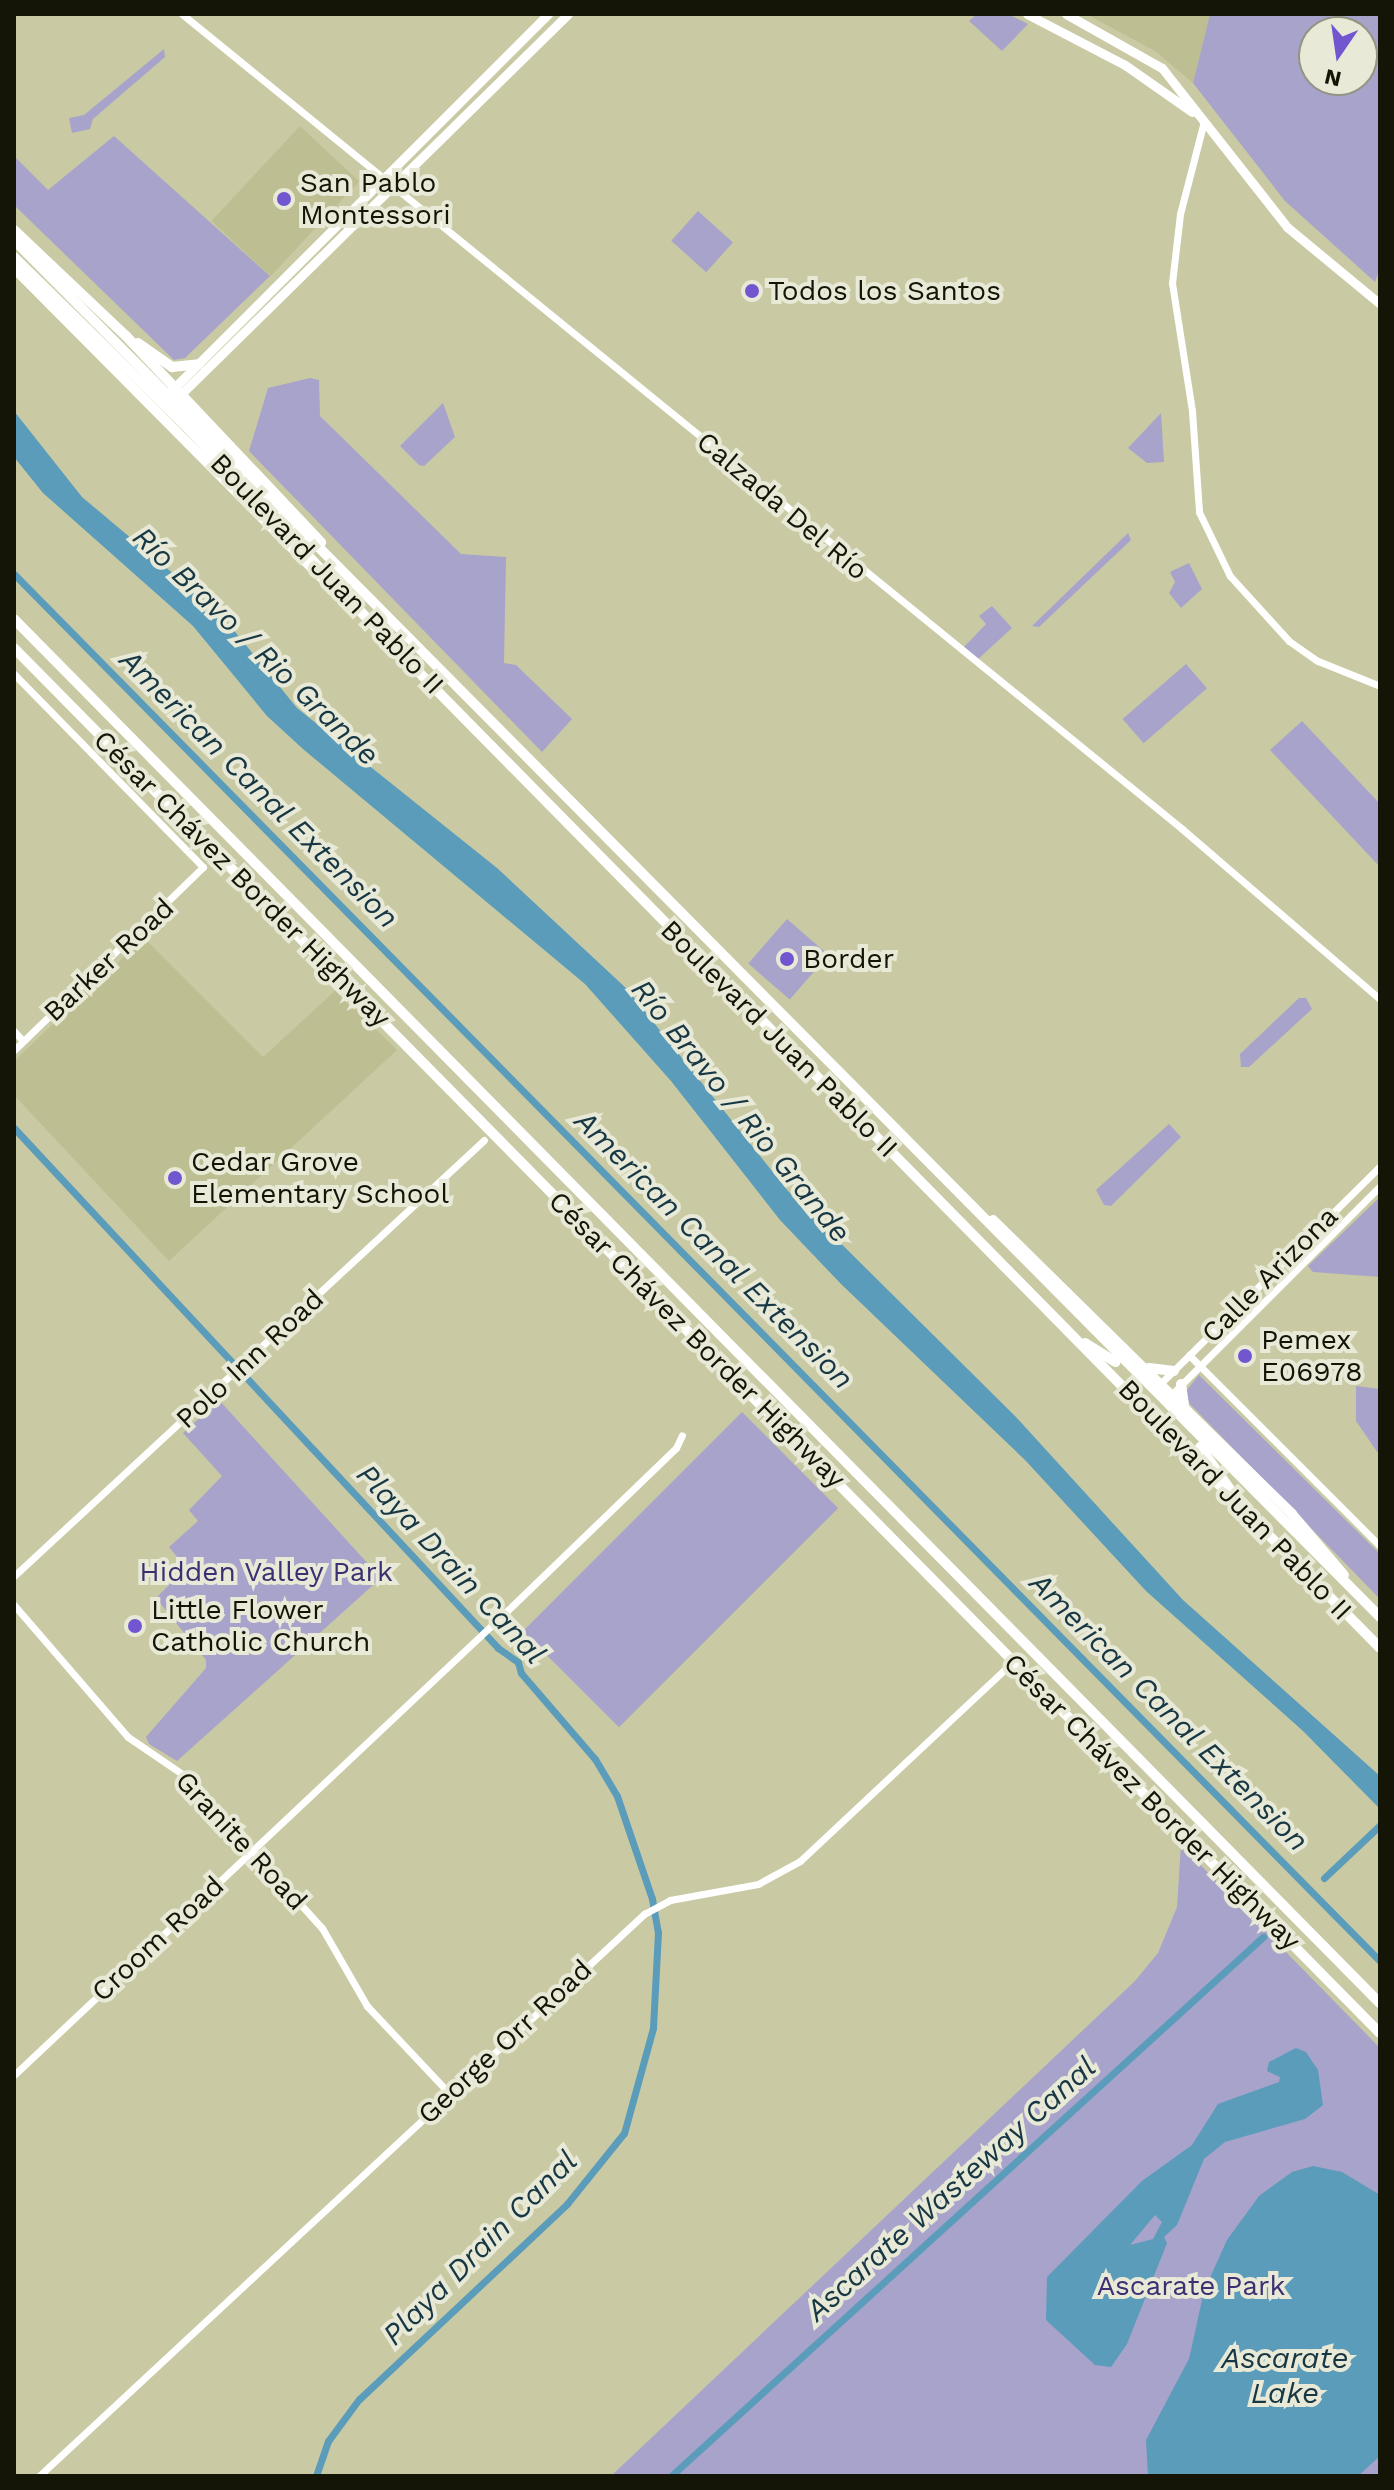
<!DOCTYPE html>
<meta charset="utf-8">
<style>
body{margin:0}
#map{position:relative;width:1394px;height:2490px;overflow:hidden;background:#c9caa4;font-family:"Work Sans",sans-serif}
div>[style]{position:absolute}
.built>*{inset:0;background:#bdbe91;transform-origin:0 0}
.green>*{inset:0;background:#a7a3ca;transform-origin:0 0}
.water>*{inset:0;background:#5a9cba}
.canal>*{height:7px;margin:-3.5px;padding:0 3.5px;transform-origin:3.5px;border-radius:3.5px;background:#5a9cba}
.minor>*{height:7px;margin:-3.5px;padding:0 3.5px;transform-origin:3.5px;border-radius:3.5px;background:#fff}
.major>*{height:9px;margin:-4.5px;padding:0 4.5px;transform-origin:4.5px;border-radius:4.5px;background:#fff}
.highway>*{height:10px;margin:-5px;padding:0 5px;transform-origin:5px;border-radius:5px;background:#fff}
.dots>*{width:22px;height:22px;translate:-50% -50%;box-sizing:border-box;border:4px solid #e8e9d6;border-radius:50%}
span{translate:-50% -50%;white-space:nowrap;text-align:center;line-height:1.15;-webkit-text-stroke:8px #e8e9d6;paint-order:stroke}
.poi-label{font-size:28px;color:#151507}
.left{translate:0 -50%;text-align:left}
.street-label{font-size:28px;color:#151507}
.park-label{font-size:28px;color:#3d2f72}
.water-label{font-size:30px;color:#173744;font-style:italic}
.frame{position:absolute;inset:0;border:16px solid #151507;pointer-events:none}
.north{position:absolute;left:1298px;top:16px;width:80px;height:80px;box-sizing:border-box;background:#e8e9d6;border:2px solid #949483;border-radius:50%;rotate:193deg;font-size:22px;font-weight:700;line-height:32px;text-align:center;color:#151507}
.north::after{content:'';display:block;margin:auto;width:28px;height:36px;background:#7156d0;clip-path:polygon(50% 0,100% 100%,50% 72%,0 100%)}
</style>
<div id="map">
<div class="built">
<i style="clip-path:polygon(1086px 14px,1210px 14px,1193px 83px,1155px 51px)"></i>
<i style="left:300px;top:126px;width:81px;height:130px;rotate:43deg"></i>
<i style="clip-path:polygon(144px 938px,263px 1057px,336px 990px,397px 1050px,169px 1261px,14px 1095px,14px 1061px)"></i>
</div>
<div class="green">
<i style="clip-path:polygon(977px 14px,1008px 14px,1028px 24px,1002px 51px,969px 21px)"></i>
<i style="clip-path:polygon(evenodd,1210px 14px,1380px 14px,1380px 268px,1375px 282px,1285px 201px,1193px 83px,1210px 14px,1314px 32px,1362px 32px,1362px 80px,1314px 80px,1314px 32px)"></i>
<i style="clip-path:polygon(164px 49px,165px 57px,93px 119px,90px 129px,72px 133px,69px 118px,84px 115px)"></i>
<i style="clip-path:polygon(114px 136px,270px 276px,185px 358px,174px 360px,14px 205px,14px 156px,48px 190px)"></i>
<i style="left:698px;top:211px;width:47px;height:40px;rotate:42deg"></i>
<i style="clip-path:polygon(310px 378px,319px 380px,320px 416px,461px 554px,506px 557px,504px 663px,516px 665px,572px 719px,542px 752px,249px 451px,268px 388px)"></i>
<i style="clip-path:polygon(443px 403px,455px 437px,424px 466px,419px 465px,400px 446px)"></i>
<i style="clip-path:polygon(1161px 413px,1164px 462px,1147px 463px,1128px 448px)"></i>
<i style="clip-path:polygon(1128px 533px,1131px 540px,1039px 627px,1032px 626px)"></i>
<i style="clip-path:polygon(1189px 563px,1202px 589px,1181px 608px,1169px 593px,1175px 582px,1170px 572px)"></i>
<i style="clip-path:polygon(992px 606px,1012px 628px,977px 660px,964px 647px,986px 624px,979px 616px)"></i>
<i style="left:1186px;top:664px;width:32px;height:84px;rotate:49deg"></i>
<i style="clip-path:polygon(1302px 721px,1380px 804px,1380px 867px,1270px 750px)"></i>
<i style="left:787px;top:919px;width:55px;height:59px;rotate:41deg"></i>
<i style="clip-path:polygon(1299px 998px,1306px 998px,1312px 1009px,1249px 1067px,1241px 1067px,1240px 1054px)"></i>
<i style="clip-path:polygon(1169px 1124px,1181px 1137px,1111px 1206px,1104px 1205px,1096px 1190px)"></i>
<i style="clip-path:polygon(1380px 1197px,1380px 1277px,1313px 1272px,1308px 1266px)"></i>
<i style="clip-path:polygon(1199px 1375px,1380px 1554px,1380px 1599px,1189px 1403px,1186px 1391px)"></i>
<i style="clip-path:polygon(1356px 1386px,1380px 1389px,1380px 1456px,1356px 1421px)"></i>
<i style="clip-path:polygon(219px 1400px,381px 1578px,177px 1761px,149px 1744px,146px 1737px,206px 1668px,206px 1660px,156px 1598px,186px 1568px,169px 1547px,198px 1521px,189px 1510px,222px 1476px,183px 1433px)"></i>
<i style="left:742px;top:1412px;width:136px;height:310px;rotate:45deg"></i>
<i style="clip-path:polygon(1181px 1845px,1380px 2048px,1380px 2476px,611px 2476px,1135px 1981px,1158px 1953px,1177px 1907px)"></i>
</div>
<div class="water">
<i style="clip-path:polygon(14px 411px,82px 497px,219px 612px,297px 708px,497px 868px,627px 989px,788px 1191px,1015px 1416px,1183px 1600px,1380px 1776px,1380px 1809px,1303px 1731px,1146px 1591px,1025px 1460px,841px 1284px,780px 1220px,671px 1081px,585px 984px,303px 749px,267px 716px,193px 626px,43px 493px,14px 457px)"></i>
<i style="clip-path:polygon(evenodd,1296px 2048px,1306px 2052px,1318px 2070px,1323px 2105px,1305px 2119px,1225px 2142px,1204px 2159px,1177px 2225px,1164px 2237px,1167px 2243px,1127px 2344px,1111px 2367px,1095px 2365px,1046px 2320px,1047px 2277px,1142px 2181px,1192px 2145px,1218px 2104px,1279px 2082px,1280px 2077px,1267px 2071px,1269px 2062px,1296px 2048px,1155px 2215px,1162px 2222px,1153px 2239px,1130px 2245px,1155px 2215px)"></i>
<i style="clip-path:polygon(1313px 2166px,1342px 2172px,1380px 2195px,1380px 2456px,1358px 2476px,1148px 2476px,1146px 2440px,1189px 2359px,1204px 2291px,1227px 2240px,1259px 2196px,1292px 2172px)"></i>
</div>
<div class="canal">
<i style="left:14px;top:574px;width:1947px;rotate:45.44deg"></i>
<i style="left:14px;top:1128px;width:710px;rotate:47.05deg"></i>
<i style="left:498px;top:1648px;width:24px;rotate:35deg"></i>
<i style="left:518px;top:1662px;width:11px;rotate:75deg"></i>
<i style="left:521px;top:1673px;width:113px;rotate:49.3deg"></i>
<i style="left:595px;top:1759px;width:43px;rotate:59.3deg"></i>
<i style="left:617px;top:1796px;width:109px;rotate:71.2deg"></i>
<i style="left:652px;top:1899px;width:34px;rotate:80deg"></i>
<i style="left:658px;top:1932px;width:96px;rotate:93deg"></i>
<i style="left:653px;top:2028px;width:109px;rotate:105.4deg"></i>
<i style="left:624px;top:2133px;width:91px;rotate:128.8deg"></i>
<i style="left:567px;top:2204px;width:285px;rotate:136.8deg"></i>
<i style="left:359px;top:2399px;width:52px;rotate:126.4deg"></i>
<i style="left:328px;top:2441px;width:37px;rotate:109deg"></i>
<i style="left:1324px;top:1878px;width:77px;rotate:-43.4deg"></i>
<i style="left:671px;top:2476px;width:801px;rotate:-42.32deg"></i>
</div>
<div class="minor">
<i style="left:182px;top:14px;width:1289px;rotate:39.17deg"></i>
<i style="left:1181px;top:828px;width:262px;rotate:40.7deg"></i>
<i style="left:1203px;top:125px;width:92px;rotate:104.5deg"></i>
<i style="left:1180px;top:214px;width:69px;rotate:96.6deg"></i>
<i style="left:1172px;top:283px;width:130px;rotate:81.1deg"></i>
<i style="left:1192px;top:411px;width:101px;rotate:86deg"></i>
<i style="left:1199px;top:512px;width:71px;rotate:64.2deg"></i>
<i style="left:1230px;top:576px;width:88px;rotate:47.8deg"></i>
<i style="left:1289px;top:641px;width:35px;rotate:35deg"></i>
<i style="left:1318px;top:661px;width:67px;rotate:22deg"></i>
<i style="left:14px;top:674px;width:270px;rotate:45.6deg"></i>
<i style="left:203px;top:867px;width:263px;rotate:135.9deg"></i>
<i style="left:14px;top:1031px;width:13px;rotate:48deg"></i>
<i style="left:1189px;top:1355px;width:270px;rotate:45deg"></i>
<i style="left:1161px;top:1383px;width:308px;rotate:-44.7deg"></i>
<i style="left:1171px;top:1395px;width:296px;rotate:-45deg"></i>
<i style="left:14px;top:1576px;width:641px;rotate:-42.85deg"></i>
<i style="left:14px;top:1605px;width:174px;rotate:49.2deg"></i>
<i style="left:128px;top:1737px;width:69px;rotate:34.4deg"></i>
<i style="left:185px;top:1776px;width:205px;rotate:48deg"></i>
<i style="left:322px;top:1928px;width:90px;rotate:60deg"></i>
<i style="left:367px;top:2006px;width:121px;rotate:46.7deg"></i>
<i style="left:14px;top:2075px;width:678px;rotate:-43.27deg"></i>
<i style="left:508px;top:1610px;width:233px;rotate:-44deg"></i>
<i style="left:676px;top:1448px;width:14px;rotate:-65deg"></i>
<i style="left:39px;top:2476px;width:826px;rotate:-42.89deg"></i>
<i style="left:644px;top:1914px;width:30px;rotate:-28deg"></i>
<i style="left:670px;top:1900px;width:89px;rotate:-10.3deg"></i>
<i style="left:758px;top:1884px;width:48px;rotate:-28.7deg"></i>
<i style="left:800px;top:1861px;width:281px;rotate:-43.1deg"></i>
</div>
<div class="major">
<i style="left:1027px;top:14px;width:110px;rotate:27.5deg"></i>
<i style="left:1125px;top:65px;width:82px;rotate:35deg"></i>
<i style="left:1066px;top:14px;width:110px;rotate:29.4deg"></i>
<i style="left:1162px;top:68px;width:202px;rotate:51.8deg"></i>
<i style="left:1287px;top:227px;width:121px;rotate:39.6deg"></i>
<i style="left:170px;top:392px;width:535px;rotate:-45deg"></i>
<i style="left:177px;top:398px;width:548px;rotate:-44.48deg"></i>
</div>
<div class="highway">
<i style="left:14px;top:230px;width:154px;rotate:43.4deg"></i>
<i style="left:126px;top:336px;width:284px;rotate:46.6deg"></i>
<i style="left:14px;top:240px;width:1940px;rotate:45.23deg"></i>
<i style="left:14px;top:257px;width:238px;rotate:44.5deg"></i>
<i style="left:184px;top:424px;width:305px;rotate:46.7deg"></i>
<i style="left:393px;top:646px;width:1406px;rotate:45.43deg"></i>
<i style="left:14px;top:268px;width:450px;rotate:45.2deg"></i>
<i style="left:138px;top:343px;width:42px;rotate:35.2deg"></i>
<i style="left:172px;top:367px;width:27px;rotate:-6deg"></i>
<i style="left:14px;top:619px;width:1945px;rotate:45.38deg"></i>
<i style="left:14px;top:648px;width:1945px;rotate:45.4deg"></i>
<i style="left:993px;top:1220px;width:419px;rotate:44.5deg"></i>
<i style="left:1292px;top:1514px;width:80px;rotate:49.6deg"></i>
<i style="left:1085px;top:1343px;width:36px;rotate:32deg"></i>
<i style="left:1149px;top:1368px;width:25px;rotate:7deg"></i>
<i style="left:1181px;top:1384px;width:21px;rotate:82deg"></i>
<i style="left:1200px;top:1447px;width:55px;rotate:54.6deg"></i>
</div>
<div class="dots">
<i style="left:284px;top:199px;background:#7156d0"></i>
<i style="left:752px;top:291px;background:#7156d0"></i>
<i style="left:787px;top:959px;background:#7156d0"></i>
<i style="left:175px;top:1178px;background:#7156d0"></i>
<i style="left:1245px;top:1356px;background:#7156d0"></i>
<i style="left:135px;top:1626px;background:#7156d0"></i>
</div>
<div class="poi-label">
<span class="left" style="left:300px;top:199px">San Pablo<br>Montessori</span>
<span class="left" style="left:768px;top:291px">Todos los Santos</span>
<span class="left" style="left:803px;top:959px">Border</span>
<span class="left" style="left:191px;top:1178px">Cedar Grove<br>Elementary School</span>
<span class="left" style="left:1261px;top:1356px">Pemex<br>E06978</span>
<span class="left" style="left:151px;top:1626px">Little Flower<br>Catholic Church</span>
</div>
<div class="street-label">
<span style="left:782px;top:506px;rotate:40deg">Calzada Del Río</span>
<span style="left:327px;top:574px;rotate:46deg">Boulevard Juan Pablo II</span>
<span style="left:242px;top:879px;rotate:45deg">César Chávez Border Highway</span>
<span style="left:109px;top:960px;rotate:-43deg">Barker Road</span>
<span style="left:779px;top:1039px;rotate:45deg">Boulevard Juan Pablo II</span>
<span style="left:1270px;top:1275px;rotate:-45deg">Calle Arizona</span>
<span style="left:697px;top:1340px;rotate:45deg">César Chávez Border Highway</span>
<span style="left:250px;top:1359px;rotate:-43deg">Polo Inn Road</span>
<span style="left:1235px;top:1500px;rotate:46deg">Boulevard Juan Pablo II</span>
<span style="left:1152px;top:1802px;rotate:45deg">César Chávez Border Highway</span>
<span style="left:241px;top:1841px;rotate:47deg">Granite Road</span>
<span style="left:158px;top:1939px;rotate:-43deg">Croom Road</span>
<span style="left:505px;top:2042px;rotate:-43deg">George Orr Road</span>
</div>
<div class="park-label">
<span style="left:266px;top:1572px">Hidden Valley Park</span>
<span style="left:1191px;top:2286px">Ascarate Park</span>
</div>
<div class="water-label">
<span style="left:256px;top:646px;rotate:44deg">Río Bravo / Rio Grande</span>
<span style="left:259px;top:789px;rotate:45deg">American Canal Extension</span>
<span style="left:741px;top:1111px;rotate:51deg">Río Bravo / Rio Grande</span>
<span style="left:714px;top:1250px;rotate:45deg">American Canal Extension</span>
<span style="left:451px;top:1564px;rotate:47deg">Playa Drain Canal</span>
<span style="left:1169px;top:1712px;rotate:45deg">American Canal Extension</span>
<span style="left:951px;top:2189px;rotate:-42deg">Ascarate Wasteway Canal</span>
<span style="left:480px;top:2248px;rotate:-45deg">Playa Drain Canal</span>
<span style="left:1285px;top:2375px">Ascarate<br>Lake</span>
</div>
<div class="frame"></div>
<div class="north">N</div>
</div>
